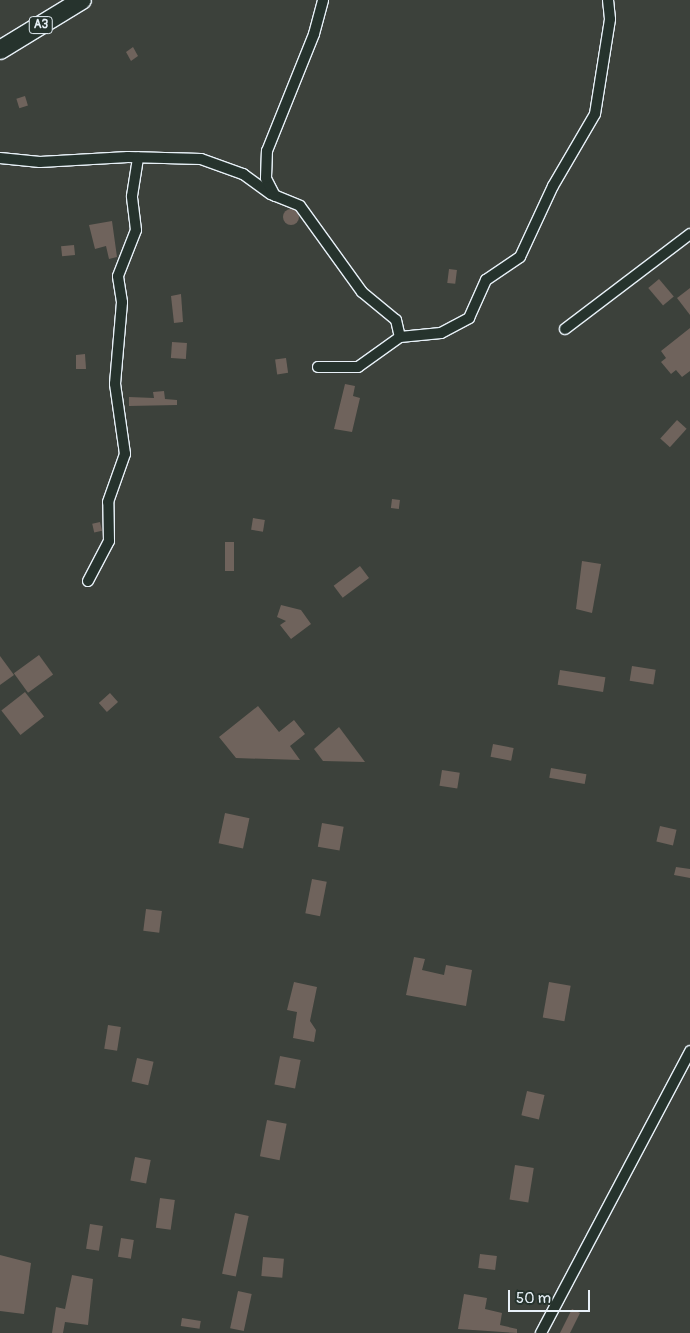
<!DOCTYPE html>
<style>
body{margin:0}
#map{position:relative;width:690px;height:1333px;overflow:hidden;background:#3c413b;font-family:Pangolin,sans-serif}
div>[style]{position:absolute}
.building>*{inset:0;background:#6f635c;transform-origin:0 0}
.round{border-radius:50%}
.roads{filter:drop-shadow(1px 0 #e8f1f8) drop-shadow(-1px 0 #e8f1f8) drop-shadow(0 1px #e8f1f8) drop-shadow(0 -1px #e8f1f8)}
.street>*{height:10px;margin:-5px;padding:0 5px;transform-origin:5px;border-radius:5px;background:#26332d}
.highway>*{height:18px;margin:-9px;padding:0 9px;transform-origin:9px;border-radius:9px;background:#26332d}
span{translate:-50% -50%;white-space:nowrap;text-align:center;line-height:1.15;-webkit-text-stroke:4px #26332d;paint-order:stroke}
.shield-label span{padding:1px 4px;background:#26332d;border:1px solid;border-radius:4px;-webkit-text-stroke-width:0}
.shield-label{font-size:12px;color:#e8f1f8;font-weight:700}
.scale{position:absolute;left:508px;top:1290px;width:82px;height:22px;box-sizing:border-box;border:2px solid #e8f1f8;border-top:0;padding-left:6px;font-size:15px;line-height:18px;white-space:nowrap;color:#e8f1f8;-webkit-text-stroke:4px #26332d;paint-order:stroke}
</style>
<div id="map">
<div class="building">
<i style="clip-path:polygon(133px 47px,138px 56px,131px 61px,126px 52px)"></i>
<i style="left:25px;top:96px;width:10px;height:9px;rotate:73deg"></i>
<i class="round" style="left:283px;top:209px;width:16px;height:16px"></i>
<i style="clip-path:polygon(112px 221px,117px 257px,109px 259px,106px 246px,95px 249px,89px 225px)"></i>
<i style="left:74px;top:245px;width:10px;height:13px;rotate:84deg"></i>
<i style="left:449px;top:269px;width:8px;height:14px;rotate:7deg"></i>
<i style="left:659px;top:279px;width:23px;height:14px;rotate:50deg"></i>
<i style="clip-path:polygon(690px 288px,690px 315px,677px 298px)"></i>
<i style="clip-path:polygon(181px 294px,183px 322px,174px 323px,171px 296px)"></i>
<i style="clip-path:polygon(690px 328px,690px 371px,682px 377px,676px 370px,671px 374px,661px 362px,666px 358px,661px 351px)"></i>
<i style="left:172px;top:342px;width:15px;height:16px;rotate:4deg"></i>
<i style="clip-path:polygon(85px 354px,86px 369px,76px 369px,76px 355px)"></i>
<i style="left:286px;top:358px;width:15px;height:11px;rotate:82deg"></i>
<i style="clip-path:polygon(345px 384px,355px 386px,353px 396px,360px 398px,352px 432px,334px 429px)"></i>
<i style="clip-path:polygon(164px 391px,165px 399px,177px 400px,177px 405px,129px 406px,129px 397px,154px 398px,153px 392px)"></i>
<i style="left:677px;top:420px;width:13px;height:25px;rotate:42deg"></i>
<i style="left:392px;top:499px;width:8px;height:9px;rotate:7deg"></i>
<i style="left:253px;top:518px;width:12px;height:12px;rotate:9deg"></i>
<i style="left:100px;top:522px;width:9px;height:8px;rotate:77deg"></i>
<i style="left:225px;top:542px;width:9px;height:29px"></i>
<i style="clip-path:polygon(582px 561px,601px 564px,592px 613px,576px 609px)"></i>
<i style="left:360px;top:566px;width:15px;height:33px;rotate:53deg"></i>
<i style="clip-path:polygon(281px 605px,301px 610px,311px 624px,291px 639px,280px 625px,286px 621px,277px 617px)"></i>
<i style="left:39px;top:655px;width:24px;height:31px;rotate:54deg"></i>
<i style="clip-path:polygon(0 656px,14px 675px,0 685px)"></i>
<i style="left:632px;top:666px;width:24px;height:15px;rotate:9deg"></i>
<i style="left:560px;top:670px;width:46px;height:15px;rotate:9deg"></i>
<i style="left:25px;top:692px;width:31px;height:30px;rotate:52deg"></i>
<i style="left:110px;top:693px;width:12px;height:15px;rotate:48deg"></i>
<i style="clip-path:polygon(258px 706px,279px 732px,294px 720px,305px 734px,290px 746px,300px 760px,236px 758px,219px 737px)"></i>
<i style="clip-path:polygon(339px 727px,365px 762px,323px 761px,314px 749px)"></i>
<i style="left:493px;top:744px;width:21px;height:13px;rotate:11deg"></i>
<i style="left:551px;top:768px;width:36px;height:10px;rotate:10deg"></i>
<i style="left:442px;top:770px;width:18px;height:16px;rotate:9deg"></i>
<i style="left:225px;top:813px;width:25px;height:31px;rotate:12deg"></i>
<i style="left:322px;top:823px;width:22px;height:24px;rotate:10deg"></i>
<i style="left:660px;top:826px;width:17px;height:16px;rotate:13deg"></i>
<i style="clip-path:polygon(676px 867px,690px 869px,690px 878px,674px 875px)"></i>
<i style="left:312px;top:879px;width:15px;height:35px;rotate:11deg"></i>
<i style="left:146px;top:909px;width:16px;height:22px;rotate:7deg"></i>
<i style="clip-path:polygon(414px 957px,425px 959px,422px 970px,444px 975px,446px 965px,472px 970px,466px 1006px,406px 995px)"></i>
<i style="clip-path:polygon(294px 982px,317px 987px,310px 1021px,316px 1030px,314px 1042px,293px 1038px,297px 1012px,287px 1010px)"></i>
<i style="left:549px;top:982px;width:22px;height:36px;rotate:10deg"></i>
<i style="left:108px;top:1025px;width:13px;height:24px;rotate:9deg"></i>
<i style="left:280px;top:1056px;width:21px;height:29px;rotate:11deg"></i>
<i style="left:137px;top:1058px;width:17px;height:24px;rotate:13deg"></i>
<i style="left:527px;top:1091px;width:18px;height:25px;rotate:13deg"></i>
<i style="left:267px;top:1120px;width:20px;height:37px;rotate:11deg"></i>
<i style="left:135px;top:1157px;width:16px;height:24px;rotate:11deg"></i>
<i style="left:515px;top:1165px;width:19px;height:35px;rotate:9deg"></i>
<i style="left:160px;top:1198px;width:15px;height:30px;rotate:8deg"></i>
<i style="left:235px;top:1213px;width:14px;height:62px;rotate:12deg"></i>
<i style="left:90px;top:1224px;width:13px;height:25px;rotate:9deg"></i>
<i style="left:121px;top:1238px;width:13px;height:19px;rotate:9deg"></i>
<i style="left:480px;top:1254px;width:17px;height:14px;rotate:7deg"></i>
<i style="clip-path:polygon(0 1255px,31px 1263px,24px 1314px,0 1311px)"></i>
<i style="left:263px;top:1257px;width:21px;height:19px;rotate:5deg"></i>
<i style="clip-path:polygon(72px 1275px,93px 1279px,88px 1325px,65px 1322px,63px 1333px,52px 1333px,56px 1307px,65px 1309px)"></i>
<i style="left:238px;top:1291px;width:14px;height:38px;rotate:12deg"></i>
<i style="clip-path:polygon(464px 1294px,487px 1298px,485px 1309px,502px 1313px,500px 1325px,517px 1329px,517px 1333px,458px 1329px)"></i>
<i style="clip-path:polygon(572px 1309px,580px 1313px,570px 1333px,560px 1333px)"></i>
<i style="left:182px;top:1318px;width:19px;height:8px;rotate:9deg"></i>
</div>
<div class="roads">
<div class="street">
<i style="left:0;top:158px;width:40px;rotate:5.7deg"></i>
<i style="left:40px;top:162px;width:88px;rotate:-3.3deg"></i>
<i style="left:128px;top:157px;width:73px;rotate:1.6deg"></i>
<i style="left:201px;top:159px;width:45px;rotate:19.7deg"></i>
<i style="left:243px;top:174px;width:34px;rotate:36deg"></i>
<i style="left:271px;top:194px;width:31px;rotate:22deg"></i>
<i style="left:300px;top:206px;width:106px;rotate:54.2deg"></i>
<i style="left:362px;top:292px;width:44px;rotate:39.5deg"></i>
<i style="left:396px;top:320px;width:17px;rotate:77deg"></i>
<i style="left:275px;top:196px;width:20px;rotate:-117deg"></i>
<i style="left:266px;top:178px;width:27px;rotate:-88deg"></i>
<i style="left:267px;top:151px;width:126px;rotate:-68.1deg"></i>
<i style="left:314px;top:34px;width:35px;rotate:-75deg"></i>
<i style="left:565px;top:329px;width:157px;rotate:-37.2deg"></i>
<i style="left:318px;top:367px;width:40px"></i>
<i style="left:358px;top:367px;width:52px;rotate:-35.5deg"></i>
<i style="left:400px;top:337px;width:41px;rotate:-5.6deg"></i>
<i style="left:441px;top:333px;width:32px;rotate:-28deg"></i>
<i style="left:469px;top:318px;width:42px;rotate:-65.9deg"></i>
<i style="left:486px;top:280px;width:41px;rotate:-34.1deg"></i>
<i style="left:520px;top:257px;width:78px;rotate:-65.1deg"></i>
<i style="left:553px;top:186px;width:83px;rotate:-59.7deg"></i>
<i style="left:595px;top:114px;width:96px;rotate:-81deg"></i>
<i style="left:610px;top:19px;width:19px;rotate:-96deg"></i>
<i style="left:88px;top:581px;width:45px;rotate:-62.3deg"></i>
<i style="left:109px;top:541px;width:39px;rotate:-91deg"></i>
<i style="left:108px;top:502px;width:51px;rotate:-70.5deg"></i>
<i style="left:125px;top:454px;width:71px;rotate:-98.1deg"></i>
<i style="left:115px;top:384px;width:82px;rotate:-85.1deg"></i>
<i style="left:122px;top:302px;width:26px;rotate:-99deg"></i>
<i style="left:118px;top:276px;width:49px;rotate:-68.6deg"></i>
<i style="left:136px;top:230px;width:34px;rotate:-97deg"></i>
<i style="left:132px;top:196px;width:39px;rotate:-81deg"></i>
<i style="left:541px;top:1333px;width:319px;rotate:-62.1deg"></i>
</div>
<div class="highway">
<i style="left:0;top:50px;width:96px;rotate:-31.4deg"></i>
</div>
</div>
<div class="shield-label">
<span style="left:41px;top:25px">A3</span>
</div>
<div class="scale">50 m</div>
</div>
